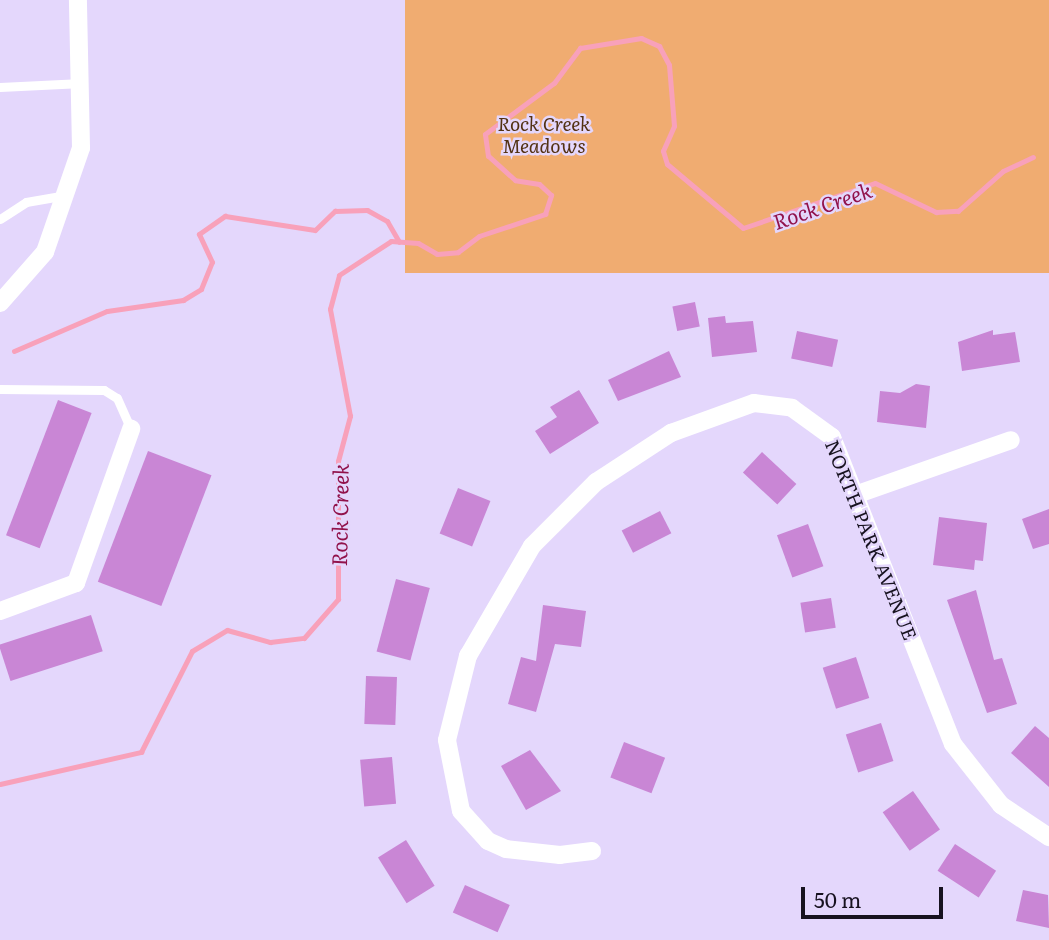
<!DOCTYPE html>
<style>
body{margin:0}
#map{position:relative;width:1049px;height:940px;overflow:hidden;background:#e4d7fc;font-family:Literata,serif}
div>[style]{position:absolute}
.green>*{inset:0;background:#f0ac71;transform-origin:0 0}
.stream>*{height:5px;margin:-2.5px;padding:0 2.5px;transform-origin:2.5px;border-radius:2.5px;background:#f8a1ba}
.building>*{inset:0;background:#c986d5;transform-origin:0 0}
.lane>*{height:9px;margin:-4.5px;padding:0 4.5px;transform-origin:4.5px;border-radius:4.5px;background:#fff}
.street>*{height:18px;margin:-9px;padding:0 9px;transform-origin:9px;border-radius:9px;background:#fff}
span{translate:-50% -50%;white-space:nowrap;text-align:center;line-height:1.15;-webkit-text-stroke:5px #e4d7fc;paint-order:stroke}
.park-label{font-size:19px;color:#523112;font-style:italic}
.street-label{font-size:19px;color:#17121f}
.water-label{font-size:21px;color:#91124b;font-style:italic}
.scale{position:absolute;left:801px;top:887px;width:142px;height:32px;box-sizing:border-box;border:4px solid #17121f;border-top:0;padding-left:9px;font-size:21px;line-height:24px;white-space:nowrap;color:#17121f;-webkit-text-stroke:5px #e4d7fc;paint-order:stroke}
</style>
<div id="map">
<div class="green">
<i style="left:405px;top:0;width:644px;height:273px"></i>
</div>
<div class="stream">
<i style="left:14px;top:351px;width:101px;rotate:-23.3deg"></i>
<i style="left:107px;top:311px;width:77px;rotate:-8.2deg"></i>
<i style="left:183px;top:300px;width:21px;rotate:-31deg"></i>
<i style="left:201px;top:289px;width:29px;rotate:-68deg"></i>
<i style="left:212px;top:262px;width:31px;rotate:-115deg"></i>
<i style="left:199px;top:234px;width:32px;rotate:-35deg"></i>
<i style="left:225px;top:216px;width:91px;rotate:8.8deg"></i>
<i style="left:315px;top:230px;width:28px;rotate:-44deg"></i>
<i style="left:335px;top:211px;width:32px;rotate:-2deg"></i>
<i style="left:367px;top:210px;width:23px;rotate:29deg"></i>
<i style="left:387px;top:221px;width:24px;rotate:60deg"></i>
<i style="left:0;top:784px;width:145px;rotate:-12.8deg"></i>
<i style="left:141px;top:752px;width:113px;rotate:-63.2deg"></i>
<i style="left:192px;top:651px;width:41px;rotate:-31deg"></i>
<i style="left:227px;top:630px;width:45px;rotate:15.6deg"></i>
<i style="left:270px;top:642px;width:34px;rotate:-7deg"></i>
<i style="left:304px;top:638px;width:52px;rotate:-48.9deg"></i>
<i style="left:338px;top:599px;width:138px;rotate:-90deg"></i>
<i style="left:338px;top:461px;width:47px;rotate:-75.1deg"></i>
<i style="left:350px;top:416px;width:109px;rotate:-100.6deg"></i>
<i style="left:330px;top:309px;width:35px;rotate:-75deg"></i>
<i style="left:339px;top:275px;width:62px;rotate:-33.2deg"></i>
<i style="left:391px;top:241px;width:27px;rotate:4deg"></i>
<i style="left:418px;top:243px;width:22px;rotate:30deg"></i>
<i style="left:437px;top:254px;width:21px;rotate:-5deg"></i>
<i style="left:458px;top:252px;width:26px;rotate:-37deg"></i>
<i style="left:479px;top:236px;width:70px;rotate:-18.4deg"></i>
<i style="left:545px;top:214px;width:20px;rotate:-72deg"></i>
<i style="left:551px;top:195px;width:16px;rotate:-137deg"></i>
<i style="left:539px;top:184px;width:24px;rotate:-171deg"></i>
<i style="left:515px;top:180px;width:36px;rotate:-138deg"></i>
<i style="left:488px;top:156px;width:22px;rotate:-98deg"></i>
<i style="left:485px;top:134px;width:86px;rotate:-36.5deg"></i>
<i style="left:554px;top:83px;width:44px;rotate:-53.4deg"></i>
<i style="left:580px;top:48px;width:62px;rotate:-9.3deg"></i>
<i style="left:641px;top:38px;width:20px;rotate:24deg"></i>
<i style="left:659px;top:46px;width:21px;rotate:62deg"></i>
<i style="left:669px;top:65px;width:61px;rotate:85.3deg"></i>
<i style="left:674px;top:126px;width:27px;rotate:114deg"></i>
<i style="left:663px;top:151px;width:14px;rotate:73deg"></i>
<i style="left:667px;top:164px;width:99px;rotate:40.1deg"></i>
<i style="left:743px;top:228px;width:139px;rotate:-18.8deg"></i>
<i style="left:875px;top:183px;width:68px;rotate:25.4deg"></i>
<i style="left:936px;top:212px;width:22px;rotate:-3deg"></i>
<i style="left:958px;top:211px;width:60px;rotate:-41.6deg"></i>
<i style="left:1003px;top:171px;width:33px;rotate:-25deg"></i>
</div>
<div class="building">
<i style="left:695px;top:302px;width:25px;height:23px;rotate:79deg"></i>
<i style="clip-path:polygon(725px 316px,726px 323px,753px 321px,757px 352px,712px 357px,708px 318px)"></i>
<i style="clip-path:polygon(993px 330px,993px 335px,1015px 332px,1020px 362px,962px 371px,958px 342px)"></i>
<i style="left:797px;top:331px;width:42px;height:28px;rotate:12deg"></i>
<i style="clip-path:polygon(669px 351px,681px 377px,618px 401px,608px 380px)"></i>
<i style="clip-path:polygon(916px 384px,930px 386px,926px 428px,877px 422px,880px 391px,900px 393px)"></i>
<i style="clip-path:polygon(579px 390px,599px 423px,550px 454px,535px 431px,557px 417px,550px 407px)"></i>
<i style="left:58px;top:400px;width:36px;height:145px;rotate:21deg"></i>
<i style="left:148px;top:451px;width:68px;height:140px;rotate:21deg"></i>
<i style="left:762px;top:452px;width:47px;height:28px;rotate:43deg"></i>
<i style="left:458px;top:488px;width:35px;height:49px;rotate:22deg"></i>
<i style="clip-path:polygon(1049px 509px,1049px 544px,1033px 549px,1022px 519px)"></i>
<i style="left:660px;top:511px;width:25px;height:43px;rotate:63deg"></i>
<i style="clip-path:polygon(939px 517px,987px 523px,983px 561px,975px 560px,974px 570px,933px 565px)"></i>
<i style="left:808px;top:524px;width:45px;height:33px;rotate:70deg"></i>
<i style="left:396px;top:579px;width:35px;height:75px;rotate:15deg"></i>
<i style="clip-path:polygon(976px 590px,994px 660px,1002px 658px,1017px 704px,987px 713px,947px 600px)"></i>
<i style="left:831px;top:598px;width:30px;height:31px;rotate:81deg"></i>
<i style="clip-path:polygon(543px 605px,586px 611px,581px 647px,555px 644px,536px 712px,508px 704px,521px 657px,536px 661px)"></i>
<i style="left:91px;top:615px;width:38px;height:97px;rotate:72deg"></i>
<i style="left:856px;top:657px;width:43px;height:35px;rotate:72deg"></i>
<i style="left:366px;top:676px;width:31px;height:48px;rotate:2deg"></i>
<i style="left:881px;top:723px;width:40px;height:37px;rotate:72deg"></i>
<i style="clip-path:polygon(1035px 726px,1049px 738px,1049px 787px,1011px 753px)"></i>
<i style="left:624px;top:742px;width:44px;height:38px;rotate:21deg"></i>
<i style="clip-path:polygon(530px 750px,561px 791px,526px 810px,501px 766px)"></i>
<i style="left:392px;top:757px;width:47px;height:32px;rotate:85deg"></i>
<i style="left:913px;top:791px;width:47px;height:37px;rotate:55deg"></i>
<i style="left:406px;top:840px;width:54px;height:33px;rotate:58deg"></i>
<i style="left:955px;top:844px;width:49px;height:32px;rotate:33deg"></i>
<i style="left:465px;top:885px;width:49px;height:30px;rotate:24deg"></i>
<i style="clip-path:polygon(1023px 890px,1048px 895px,1049px 928px,1016px 921px)"></i>
</div>
<div class="lane">
<i style="left:0;top:87px;width:82px;rotate:-2.8deg"></i>
<i style="left:0;top:219px;width:31px;rotate:-33deg"></i>
<i style="left:26px;top:202px;width:41px;rotate:-9.9deg"></i>
<i style="left:0;top:389px;width:104px;rotate:0.6deg"></i>
<i style="left:104px;top:390px;width:15px;rotate:32deg"></i>
<i style="left:117px;top:398px;width:34px;rotate:66deg"></i>
</div>
<div class="street">
<i style="left:0;top:303px;width:68px;rotate:-48.6deg"></i>
<i style="left:45px;top:252px;width:110px;rotate:-70.9deg"></i>
<i style="left:81px;top:148px;width:148px;rotate:-91.2deg"></i>
<i style="left:855px;top:495px;width:165px;rotate:-19.4deg"></i>
<i style="left:0;top:611px;width:81px;rotate:-20.2deg"></i>
<i style="left:76px;top:583px;width:164px;rotate:-70.3deg"></i>
<i style="left:592px;top:851px;width:32px;rotate:173deg"></i>
<i style="left:560px;top:855px;width:54px;rotate:-173.7deg"></i>
<i style="left:506px;top:849px;width:20px;rotate:-156deg"></i>
<i style="left:488px;top:841px;width:40px;rotate:-132deg"></i>
<i style="left:461px;top:811px;width:72px;rotate:-101.2deg"></i>
<i style="left:447px;top:740px;width:87px;rotate:-76deg"></i>
<i style="left:468px;top:656px;width:127px;rotate:-59.8deg"></i>
<i style="left:532px;top:546px;width:91px;rotate:-45deg"></i>
<i style="left:596px;top:482px;width:90px;rotate:-33.2deg"></i>
<i style="left:671px;top:433px;width:88px;rotate:-19.9deg"></i>
<i style="left:754px;top:403px;width:38px;rotate:7deg"></i>
<i style="left:792px;top:408px;width:49px;rotate:35.9deg"></i>
<i style="left:832px;top:437px;width:330px;rotate:68.5deg"></i>
<i style="left:953px;top:744px;width:78px;rotate:51.8deg"></i>
<i style="left:1001px;top:805px;width:58px;rotate:33.7deg"></i>
</div>
<div class="park-label">
<span style="left:544px;top:135px">Rock Creek<br>Meadows</span>
</div>
<div class="street-label">
<span style="left:871px;top:540px;rotate:68deg">NORTH PARK AVENUE</span>
</div>
<div class="water-label">
<span style="left:822px;top:205px;rotate:-19deg">Rock Creek</span>
<span style="left:339px;top:515px;rotate:-89deg">Rock Creek</span>
</div>
<div class="scale">50 m</div>
</div>
